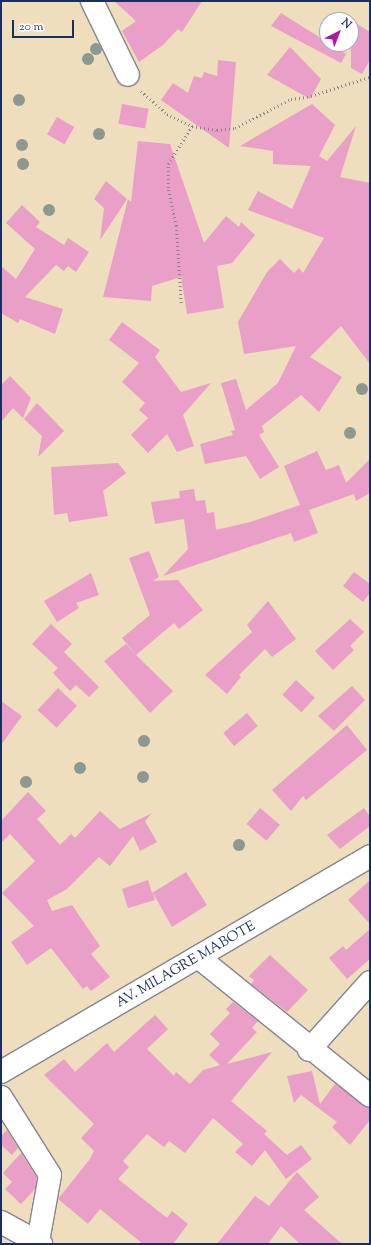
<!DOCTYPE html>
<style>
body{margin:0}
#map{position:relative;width:371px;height:1245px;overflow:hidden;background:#eedebe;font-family:"Sorts Mill Goudy",serif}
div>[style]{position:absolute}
.building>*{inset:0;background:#e99fc7;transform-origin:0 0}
.path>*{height:2.5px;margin-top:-1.25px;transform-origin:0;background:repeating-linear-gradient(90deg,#84868e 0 1px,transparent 0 4px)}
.roads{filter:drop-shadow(1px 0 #84868e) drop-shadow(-1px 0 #84868e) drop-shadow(0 1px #84868e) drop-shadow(0 -1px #84868e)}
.minor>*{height:22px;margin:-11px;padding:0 11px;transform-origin:11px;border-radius:11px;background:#fff}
.trees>*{width:12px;height:12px;margin:-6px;border-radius:50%;background:#8d9890}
span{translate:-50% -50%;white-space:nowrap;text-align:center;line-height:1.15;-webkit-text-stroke:4px #fff;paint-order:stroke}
.street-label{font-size:14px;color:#1b2f5e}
.frame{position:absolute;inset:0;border:2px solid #1b2f5e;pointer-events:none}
.north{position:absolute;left:319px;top:12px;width:40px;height:40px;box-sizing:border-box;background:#fff;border:1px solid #a4acbf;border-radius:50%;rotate:42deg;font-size:11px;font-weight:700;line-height:16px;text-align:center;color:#1b2f5e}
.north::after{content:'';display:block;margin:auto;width:14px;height:18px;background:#b5179e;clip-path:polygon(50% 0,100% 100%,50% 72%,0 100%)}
.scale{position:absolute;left:12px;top:20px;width:62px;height:18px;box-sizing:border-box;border:2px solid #1b2f5e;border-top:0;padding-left:5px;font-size:12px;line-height:14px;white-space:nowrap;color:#1b2f5e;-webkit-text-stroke:3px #fff;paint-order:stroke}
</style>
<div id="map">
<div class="building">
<i style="clip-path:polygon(114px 1px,202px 1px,182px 32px,178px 29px,163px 45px,139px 62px,122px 31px,136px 21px)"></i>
<i style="clip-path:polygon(281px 13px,346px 54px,341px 63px,271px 26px)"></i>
<i style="clip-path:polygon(351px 20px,370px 32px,370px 60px,362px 74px,351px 68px)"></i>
<i style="clip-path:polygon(290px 47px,321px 79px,310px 99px,267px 75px)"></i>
<i style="clip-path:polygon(218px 60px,236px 62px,229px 148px,161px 100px,173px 83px,188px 93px,194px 76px,202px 78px,204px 72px,217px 76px)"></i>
<i style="left:122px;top:104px;width:27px;height:20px;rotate:10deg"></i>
<i style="clip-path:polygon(312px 104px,335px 125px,319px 156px,327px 161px,356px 126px,340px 177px,370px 183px,370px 364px,341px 326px,310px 357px,342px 377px,319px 412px,301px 395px,262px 426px,264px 432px,259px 435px,279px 467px,260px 479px,246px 456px,205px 464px,200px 444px,233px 435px,231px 431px,235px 430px,221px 383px,236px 379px,246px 410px,278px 383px,296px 346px,244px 354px,238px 322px,267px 272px,280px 259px,294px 273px,299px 268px,303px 273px,324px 238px,248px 210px,258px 191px,292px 209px,311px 166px,273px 164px,273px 151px,240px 146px)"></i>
<i style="left:57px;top:117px;width:20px;height:20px;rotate:30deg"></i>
<i style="clip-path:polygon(138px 141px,170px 144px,204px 243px,226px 216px,239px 227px,241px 222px,255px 235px,232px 263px,217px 266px,224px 308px,187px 314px,181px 277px,152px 286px,151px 301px,103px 297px,128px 199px,131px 202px)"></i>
<i style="clip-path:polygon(106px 181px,127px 199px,100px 240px,104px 208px,94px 199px)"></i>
<i style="clip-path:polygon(22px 205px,40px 222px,36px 227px,64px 245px,68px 238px,89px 252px,76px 272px,68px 266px,64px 271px,56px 265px,25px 297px,63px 309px,55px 334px,20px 319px,18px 323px,1px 313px,1px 266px,16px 279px,35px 249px,6px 223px)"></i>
<i style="clip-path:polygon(122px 322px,160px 350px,155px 357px,181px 392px,211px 383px,183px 415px,194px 446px,177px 452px,167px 434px,148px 453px,131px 435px,148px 418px,139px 410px,145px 403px,122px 382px,139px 363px,109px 340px)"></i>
<i style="clip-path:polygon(10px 376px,31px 398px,23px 418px,13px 408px,1px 422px,1px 385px)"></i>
<i style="clip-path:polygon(37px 403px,64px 431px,38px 457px,42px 436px,24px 419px)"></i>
<i style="clip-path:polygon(317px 451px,326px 470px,339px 465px,346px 483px,370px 459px,370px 493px,356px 501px,354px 494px,309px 510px,318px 533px,294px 542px,291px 533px,163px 576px,188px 549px,184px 519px,155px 524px,151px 502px,180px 498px,179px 491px,194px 489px,196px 501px,205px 500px,207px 513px,214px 512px,216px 530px,250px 522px,300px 505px,284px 466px)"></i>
<i style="clip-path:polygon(118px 463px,126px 473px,103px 491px,108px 516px,69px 522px,67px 513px,54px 515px,51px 467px)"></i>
<i style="clip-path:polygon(149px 551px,159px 577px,153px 581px,178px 580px,203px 610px,179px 629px,174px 623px,136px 655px,173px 691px,150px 713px,104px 661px,126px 644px,136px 655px,122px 638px,150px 615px,129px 558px)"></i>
<i style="clip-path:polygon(354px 572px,370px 584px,370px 593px,363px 602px,343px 586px)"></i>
<i style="clip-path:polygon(91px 573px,99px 595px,76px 603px,79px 608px,57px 622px,44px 601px)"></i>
<i style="clip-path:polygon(268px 601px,296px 639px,272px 657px,265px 649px,239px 675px,241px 677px,227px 694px,205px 675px,252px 632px,247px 625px)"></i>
<i style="clip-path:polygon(350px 619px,364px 632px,350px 646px,354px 650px,333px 670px,315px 651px)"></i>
<i style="clip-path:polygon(51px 624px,72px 644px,64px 652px,99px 687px,89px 697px,76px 685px,70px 691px,53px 673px,58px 668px,32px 644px)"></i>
<i style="left:296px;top:680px;width:26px;height:20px;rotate:43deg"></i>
<i style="clip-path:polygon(352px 686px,365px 700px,334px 731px,318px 716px)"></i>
<i style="left:58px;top:688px;width:26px;height:30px;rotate:43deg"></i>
<i style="clip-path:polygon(1px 701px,22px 716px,1px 745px)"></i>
<i style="left:247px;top:713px;width:17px;height:31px;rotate:50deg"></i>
<i style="clip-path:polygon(347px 725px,367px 750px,306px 800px,303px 796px,291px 811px,272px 790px)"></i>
<i style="clip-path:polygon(28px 792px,46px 811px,37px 819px,60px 845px,71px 834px,75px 838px,100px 811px,120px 829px,152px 813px,145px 821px,157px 842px,140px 851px,133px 836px,110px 866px,99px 857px,67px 889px,47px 900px,52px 911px,72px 905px,100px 946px,91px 954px,110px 977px,91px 991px,87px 986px,83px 989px,51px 948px,27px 965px,11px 942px,34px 926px,2px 893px,35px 861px,10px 834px,1px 843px,1px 821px)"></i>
<i style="left:260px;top:808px;width:26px;height:21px;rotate:40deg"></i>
<i style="clip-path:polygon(364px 808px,370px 817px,370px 826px,340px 849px,327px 835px)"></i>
<i style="clip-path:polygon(186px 872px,207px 905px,172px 927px,153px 893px,155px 900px,128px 908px,122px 889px,148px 880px,152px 893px)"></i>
<i style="clip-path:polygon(370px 880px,370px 924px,348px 900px)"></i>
<i style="clip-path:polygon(370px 929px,370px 959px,347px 979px,329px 958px,343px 946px,346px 950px)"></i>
<i style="clip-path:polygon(270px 955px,308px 990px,287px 1012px,251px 984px,254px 980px,249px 976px)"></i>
<i style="clip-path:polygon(233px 1002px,258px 1021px,252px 1028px,257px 1032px,227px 1064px,272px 1052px,231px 1101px,267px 1131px,264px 1134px,287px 1155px,301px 1145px,312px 1159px,286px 1179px,265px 1150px,252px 1166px,235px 1152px,243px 1144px,213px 1118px,185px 1153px,169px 1141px,164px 1147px,147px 1134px,123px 1161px,129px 1167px,118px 1179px,167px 1218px,172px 1211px,188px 1224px,173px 1244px,143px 1244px,100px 1209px,88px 1224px,58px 1199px,90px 1159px,94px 1151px,81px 1138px,94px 1124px,44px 1075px,64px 1059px,75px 1072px,107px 1043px,114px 1052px,155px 1015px,168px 1029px,147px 1049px,174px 1076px,176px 1072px,190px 1084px,203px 1070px,220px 1065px,209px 1055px,220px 1044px,210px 1034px,230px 1013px,226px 1009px)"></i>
<i style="clip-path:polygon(312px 1071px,320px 1104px,335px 1084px,370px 1108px,370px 1120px,350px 1145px,332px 1127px,337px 1122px,301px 1095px,294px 1103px,287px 1076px)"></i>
<i style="clip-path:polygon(7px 1130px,18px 1148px,12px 1155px,1px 1145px,1px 1136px)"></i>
<i style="clip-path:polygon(21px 1153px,37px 1178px,35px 1189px,21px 1204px,5px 1189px,12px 1182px,3px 1173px)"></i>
<i style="clip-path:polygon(297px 1172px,319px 1197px,304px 1210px,342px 1244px,300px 1244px,281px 1226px,268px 1244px,217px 1244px,255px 1196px,269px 1206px)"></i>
</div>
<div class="path">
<i style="left:141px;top:91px;width:35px;rotate:41deg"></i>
<i style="left:167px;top:114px;width:28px;rotate:26deg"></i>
<i style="left:192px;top:126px;width:25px;rotate:9deg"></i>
<i style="left:217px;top:130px;width:18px;rotate:-6deg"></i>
<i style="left:235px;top:128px;width:63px;rotate:-27.4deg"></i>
<i style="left:291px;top:99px;width:16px;rotate:-7deg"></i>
<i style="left:307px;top:97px;width:66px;rotate:-17.6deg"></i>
<i style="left:181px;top:303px;width:77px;rotate:-93.7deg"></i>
<i style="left:176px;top:226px;width:39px;rotate:-102deg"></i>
<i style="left:168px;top:188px;width:24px;rotate:-90deg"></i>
<i style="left:168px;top:164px;width:45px;rotate:-57.7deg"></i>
</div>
<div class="roads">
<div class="minor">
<i style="left:92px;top:1px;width:82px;rotate:64.1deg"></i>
<i style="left:198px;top:957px;width:221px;rotate:38.9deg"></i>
<i style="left:309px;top:1050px;width:91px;rotate:-48.1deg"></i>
<i style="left:1px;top:1072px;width:428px;rotate:-30.3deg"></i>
<i style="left:1px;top:1097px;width:92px;rotate:57.9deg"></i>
<i style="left:50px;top:1175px;width:68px;rotate:100.2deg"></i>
<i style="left:1px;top:1222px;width:46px;rotate:28.8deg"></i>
</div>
</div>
<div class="trees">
<i style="left:96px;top:49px"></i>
<i style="left:88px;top:59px"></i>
<i style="left:19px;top:100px"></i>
<i style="left:99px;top:134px"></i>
<i style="left:22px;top:145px"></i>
<i style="left:23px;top:164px"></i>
<i style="left:49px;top:210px"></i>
<i style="left:362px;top:389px"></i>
<i style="left:350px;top:433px"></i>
<i style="left:144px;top:741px"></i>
<i style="left:80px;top:768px"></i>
<i style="left:143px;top:777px"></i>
<i style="left:26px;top:782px"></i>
<i style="left:239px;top:845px"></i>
</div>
<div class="street-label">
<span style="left:186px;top:965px;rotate:-30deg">AV. MILAGRE MABOTE</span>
</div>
<div class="frame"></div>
<div class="north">N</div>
<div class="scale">20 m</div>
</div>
